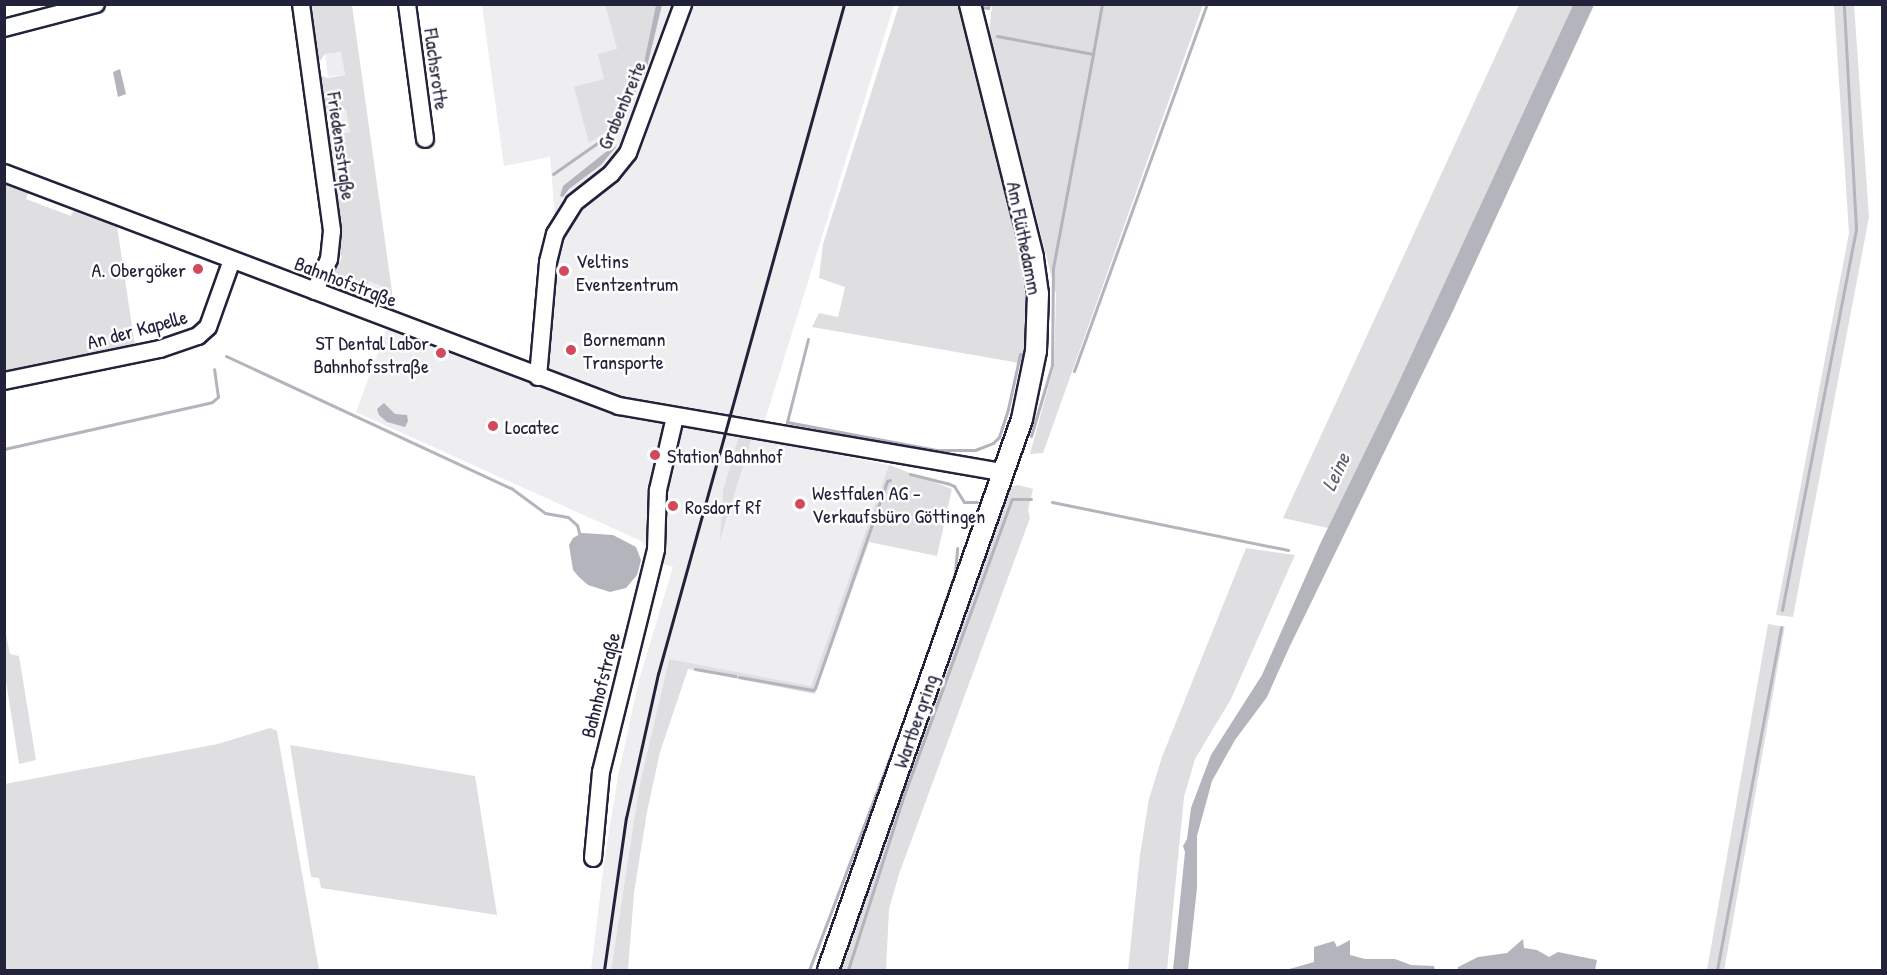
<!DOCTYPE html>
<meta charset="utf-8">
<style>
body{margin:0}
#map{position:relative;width:1887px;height:975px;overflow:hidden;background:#fff;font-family:"Patrick Hand",sans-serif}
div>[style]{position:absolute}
.built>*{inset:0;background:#eeeef1;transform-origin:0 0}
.green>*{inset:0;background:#dfdfe2;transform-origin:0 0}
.water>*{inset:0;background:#b4b4bc}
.stream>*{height:3px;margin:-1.5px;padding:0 1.5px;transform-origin:1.5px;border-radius:1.5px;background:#b4b4bc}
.roads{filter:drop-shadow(2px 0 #22223b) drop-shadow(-2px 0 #22223b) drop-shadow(0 2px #22223b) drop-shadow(0 -2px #22223b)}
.minor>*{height:16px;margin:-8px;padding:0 8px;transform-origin:8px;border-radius:8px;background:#fff}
.major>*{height:20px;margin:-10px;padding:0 10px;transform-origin:10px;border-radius:10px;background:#fff}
.rail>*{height:3px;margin:-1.5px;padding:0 1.5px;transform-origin:1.5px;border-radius:1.5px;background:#22223b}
.dots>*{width:16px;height:16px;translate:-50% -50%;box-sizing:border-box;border:3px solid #fff;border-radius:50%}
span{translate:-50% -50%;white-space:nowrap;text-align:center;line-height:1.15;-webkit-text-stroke:5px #fff;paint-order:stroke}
.street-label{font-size:20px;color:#22223b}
.poi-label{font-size:20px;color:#22223b}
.left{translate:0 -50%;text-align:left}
.right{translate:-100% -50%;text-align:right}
.water-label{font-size:21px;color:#5c5c6f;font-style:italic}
.frame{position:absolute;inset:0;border:6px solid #22223b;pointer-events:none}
</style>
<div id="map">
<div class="built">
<i style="clip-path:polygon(482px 5px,605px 5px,617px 49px,604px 79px,589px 142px,656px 5px,894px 5px,764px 423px,743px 421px,723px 490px,721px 539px,752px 438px,889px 465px,811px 686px,669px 659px,639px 788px,611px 970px,591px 970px,604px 863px,618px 776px,639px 680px,673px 567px,658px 562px,641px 541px,356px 412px,388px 325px,538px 382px,545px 257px,555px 218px,550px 157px,504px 166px)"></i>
<i style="left:342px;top:52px;width:23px;height:17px;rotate:83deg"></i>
<i style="left:347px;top:109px;width:24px;height:17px;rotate:83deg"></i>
<i style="left:369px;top:281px;width:23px;height:21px;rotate:23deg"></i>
</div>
<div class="green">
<i style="clip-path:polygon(308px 5px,352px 5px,395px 313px,382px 309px,390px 290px,369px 281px,361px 300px,332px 289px,329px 282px,336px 260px,340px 262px,342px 256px,338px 254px,339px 231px,326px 131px,333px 135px,350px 132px,346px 109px,330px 112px,323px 121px,318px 75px,328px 78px,345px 75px,341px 52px,325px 54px,317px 65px)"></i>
<i style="clip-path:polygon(605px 5px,656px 5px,646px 56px,641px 71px,613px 128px,589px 143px,574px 87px,604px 79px,598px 54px,617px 49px)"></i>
<i style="clip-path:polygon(899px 5px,964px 5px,1022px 246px,1029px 306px,1023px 367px,1014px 362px,812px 327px,819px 313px,838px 317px,845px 287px,819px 278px,823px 244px)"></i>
<i style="clip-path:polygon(992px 5px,1203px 5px,1043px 453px,1030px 454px,1054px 366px,1056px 294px,989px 32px)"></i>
<i style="clip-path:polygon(1519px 5px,1573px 5px,1396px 388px,1328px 528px,1283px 518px)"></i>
<i style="clip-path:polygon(1834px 5px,1854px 5px,1869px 217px,1793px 617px,1776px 615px,1849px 233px)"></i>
<i style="clip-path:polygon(4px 183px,28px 193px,26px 199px,71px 216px,74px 210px,117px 226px,135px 346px,5px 375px)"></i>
<i style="clip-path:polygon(739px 435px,752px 438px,720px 541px,723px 490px)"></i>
<i style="clip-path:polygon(889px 465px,952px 489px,937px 556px,869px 542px,815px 694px,688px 669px,660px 752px,647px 812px,634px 893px,628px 970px,611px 970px,639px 788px,669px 659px,811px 686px)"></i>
<i style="clip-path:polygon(1018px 485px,1033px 489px,1028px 510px,1030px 518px,899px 874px,889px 909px,886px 970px,833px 970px,1003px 495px,1010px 487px)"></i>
<i style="clip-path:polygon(1246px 548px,1295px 555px,1231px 699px,1195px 759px,1184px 797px,1167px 970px,1128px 970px,1140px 855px,1149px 799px,1162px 757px)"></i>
<i style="left:1768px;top:624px;width:17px;height:352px;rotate:10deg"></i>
<i style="clip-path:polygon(4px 625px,10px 654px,19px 656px,36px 760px,19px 764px,5px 675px)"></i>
<i style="clip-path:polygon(270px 728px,277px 731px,319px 970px,5px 970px,5px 784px,218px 744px)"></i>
<i style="clip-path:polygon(290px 745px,475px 776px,497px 915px,321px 888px,319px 878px,311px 877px)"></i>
</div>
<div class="water">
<i style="clip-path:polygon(656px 5px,662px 5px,646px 71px,616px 130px,600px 141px,613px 128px,644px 63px)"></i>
<i style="clip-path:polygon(1573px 5px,1594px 5px,1451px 315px,1289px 648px,1267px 697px,1235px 740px,1212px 781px,1197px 836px,1197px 888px,1188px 970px,1173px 970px,1185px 852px,1183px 846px,1187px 839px,1191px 808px,1211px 755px,1262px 675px,1321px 542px,1396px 388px)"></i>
<i style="clip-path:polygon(120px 69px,126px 94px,118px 97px,113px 72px)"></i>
<i style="clip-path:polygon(617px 146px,601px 165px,569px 189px,563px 197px,560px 196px,563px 186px,607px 151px)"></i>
<i style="clip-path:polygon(384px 403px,395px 414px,407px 415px,408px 421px,405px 427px,387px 422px,379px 415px,377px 409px)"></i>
<i style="clip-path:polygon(582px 533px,613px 535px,636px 547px,641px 560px,639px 568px,637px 575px,626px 588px,610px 592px,588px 585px,579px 577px,573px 570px,569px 545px,573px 538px)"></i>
<i style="clip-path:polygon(1523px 939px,1524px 948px,1537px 950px,1549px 957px,1558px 952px,1597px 960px,1595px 970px,1458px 970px,1458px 967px,1478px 957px,1507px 953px)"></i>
<i style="clip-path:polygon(1350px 940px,1350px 955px,1365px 959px,1395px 959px,1411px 965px,1434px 966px,1435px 970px,1286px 970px,1314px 962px,1314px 947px,1334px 941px,1337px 947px)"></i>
</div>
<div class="stream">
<i style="left:982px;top:7px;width:6px;rotate:9deg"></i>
<i style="left:988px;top:8px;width:4px;rotate:-76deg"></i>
<i style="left:997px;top:36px;width:98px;rotate:10.6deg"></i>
<i style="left:1093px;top:54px;width:51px;rotate:-79.8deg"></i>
<i style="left:553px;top:174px;width:61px;rotate:-35deg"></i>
<i style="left:808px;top:339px;width:86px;rotate:104.2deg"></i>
<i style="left:787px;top:422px;width:152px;rotate:10.6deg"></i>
<i style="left:936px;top:450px;width:39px"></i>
<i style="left:975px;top:450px;width:19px;rotate:-21deg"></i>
<i style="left:993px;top:443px;width:8px;rotate:-45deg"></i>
<i style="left:999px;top:437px;width:29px;rotate:-72deg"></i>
<i style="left:1008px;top:409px;width:56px;rotate:-77.7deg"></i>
<i style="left:1020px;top:354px;width:4px"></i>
<i style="left:226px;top:356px;width:314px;rotate:24.9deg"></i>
<i style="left:511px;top:488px;width:42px;rotate:36.3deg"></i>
<i style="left:545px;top:513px;width:23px;rotate:10deg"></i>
<i style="left:568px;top:517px;width:12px;rotate:42deg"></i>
<i style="left:577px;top:525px;width:11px;rotate:75deg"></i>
<i style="left:1074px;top:371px;width:390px;rotate:-70.1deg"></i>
<i style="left:1031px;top:436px;width:74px;rotate:-73.5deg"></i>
<i style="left:1052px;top:365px;width:97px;rotate:-89.4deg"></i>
<i style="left:1053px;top:268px;width:218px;rotate:-79.4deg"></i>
<i style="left:4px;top:449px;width:213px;rotate:-12.7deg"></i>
<i style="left:212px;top:402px;width:8px;rotate:-40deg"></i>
<i style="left:218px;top:397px;width:28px;rotate:-98deg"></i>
<i style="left:910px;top:474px;width:38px;rotate:14deg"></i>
<i style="left:947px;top:483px;width:8px;rotate:23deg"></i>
<i style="left:954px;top:486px;width:19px;rotate:58deg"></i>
<i style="left:964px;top:502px;width:13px"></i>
<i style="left:1052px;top:502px;width:241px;rotate:11.5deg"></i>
<i style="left:1782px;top:610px;width:388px;rotate:-79deg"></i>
<i style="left:1856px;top:229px;width:225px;rotate:-93.1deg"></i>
<i style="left:695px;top:669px;width:41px;rotate:9.9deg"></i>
<i style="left:739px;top:677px;width:75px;rotate:10deg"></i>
<i style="left:813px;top:690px;width:3px;rotate:-45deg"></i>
<i style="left:815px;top:688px;width:219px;rotate:-70.8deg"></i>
<i style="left:887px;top:481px;width:3px;rotate:-18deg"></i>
<i style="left:809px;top:970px;width:264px;rotate:-69.2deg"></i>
<i style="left:903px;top:723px;width:159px;rotate:-70.9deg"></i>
<i style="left:955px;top:573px;width:25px;rotate:-85deg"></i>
<i style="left:848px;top:970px;width:184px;rotate:-72.3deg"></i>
<i style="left:904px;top:795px;width:315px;rotate:-70deg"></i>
<i style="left:1012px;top:499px;width:19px"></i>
<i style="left:1717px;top:970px;width:349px;rotate:-79.4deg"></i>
</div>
<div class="roads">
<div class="minor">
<i style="left:301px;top:4px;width:229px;rotate:82.2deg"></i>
<i style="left:332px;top:231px;width:28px;rotate:96deg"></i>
<i style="left:329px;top:259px;width:35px;rotate:114deg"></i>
<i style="left:407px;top:4px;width:136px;rotate:82.4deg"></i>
<i style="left:4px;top:28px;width:95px;rotate:-14.6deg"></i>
<i style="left:4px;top:173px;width:658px;rotate:20.75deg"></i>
<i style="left:619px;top:406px;width:390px;rotate:9.8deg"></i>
<i style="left:538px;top:377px;width:115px;rotate:-85deg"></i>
<i style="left:548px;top:262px;width:29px;rotate:-76deg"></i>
<i style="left:555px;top:234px;width:36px;rotate:-58deg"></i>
<i style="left:574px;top:203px;width:47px;rotate:-38.1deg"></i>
<i style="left:611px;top:174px;width:27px;rotate:-51deg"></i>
<i style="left:628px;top:153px;width:159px;rotate:-69.7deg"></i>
<i style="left:4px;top:381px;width:159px;rotate:-11.6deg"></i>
<i style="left:160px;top:349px;width:40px;rotate:-18.9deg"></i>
<i style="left:198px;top:336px;width:13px;rotate:-42deg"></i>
<i style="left:208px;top:327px;width:71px;rotate:-70.3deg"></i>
<i style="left:593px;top:858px;width:86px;rotate:-84.7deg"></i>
<i style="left:601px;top:772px;width:230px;rotate:-76.1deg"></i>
<i style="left:656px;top:549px;width:59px;rotate:-88.1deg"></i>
<i style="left:658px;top:490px;width:75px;rotate:-76.9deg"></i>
</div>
<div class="major">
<i style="left:828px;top:970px;width:584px;rotate:-70.6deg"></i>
<i style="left:1022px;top:419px;width:69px;rotate:-78.4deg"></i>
<i style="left:1036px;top:351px;width:57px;rotate:-88deg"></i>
<i style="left:1038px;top:294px;width:37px;rotate:-98deg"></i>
<i style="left:1033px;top:257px;width:261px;rotate:-104deg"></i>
</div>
</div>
<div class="rail">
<i style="left:604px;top:970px;width:154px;rotate:-81.8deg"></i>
<i style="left:626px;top:818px;width:148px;rotate:-77.5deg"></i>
<i style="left:658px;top:674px;width:695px;rotate:-74.48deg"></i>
</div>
<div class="dots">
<i style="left:198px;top:269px;background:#d1495b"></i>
<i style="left:564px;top:271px;background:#d1495b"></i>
<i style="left:571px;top:350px;background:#d1495b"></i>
<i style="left:441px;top:353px;background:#d1495b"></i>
<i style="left:493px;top:426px;background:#d1495b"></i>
<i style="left:655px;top:455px;background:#d1495b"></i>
<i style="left:800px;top:504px;background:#d1495b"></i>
<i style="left:673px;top:506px;background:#d1495b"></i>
</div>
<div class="street-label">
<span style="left:437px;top:69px;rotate:82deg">Flachsrotte</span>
<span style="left:621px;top:105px;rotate:-67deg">Grabenbreite</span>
<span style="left:342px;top:146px;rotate:82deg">Friedensstraße</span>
<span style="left:1025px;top:238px;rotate:79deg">Am Flüthedamm</span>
<span style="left:346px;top:281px;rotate:21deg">Bahnhofstraße</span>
<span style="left:137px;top:329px;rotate:-15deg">An der Kapelle</span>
<span style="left:600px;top:685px;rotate:-76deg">Bahnhofstraße</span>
<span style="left:915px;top:721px;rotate:-71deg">Wartbergring</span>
</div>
<div class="poi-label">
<span class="left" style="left:576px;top:272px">Veltins<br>Eventzentrum</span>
<span class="right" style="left:186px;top:269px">A. Obergöker</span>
<span class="left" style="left:583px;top:350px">Bornemann<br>Transporte</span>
<span class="right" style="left:429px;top:354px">ST Dental Labor<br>Bahnhofsstraße</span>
<span class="left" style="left:505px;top:426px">Locatec</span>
<span class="left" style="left:667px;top:455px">Station Bahnhof</span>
<span class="left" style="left:812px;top:504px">Westfalen AG -<br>Verkaufsbüro Göttingen</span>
<span class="left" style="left:685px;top:506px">Rosdorf Rf</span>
</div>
<div class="water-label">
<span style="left:1336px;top:472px;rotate:-65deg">Leine</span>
</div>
<div class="frame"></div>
</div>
